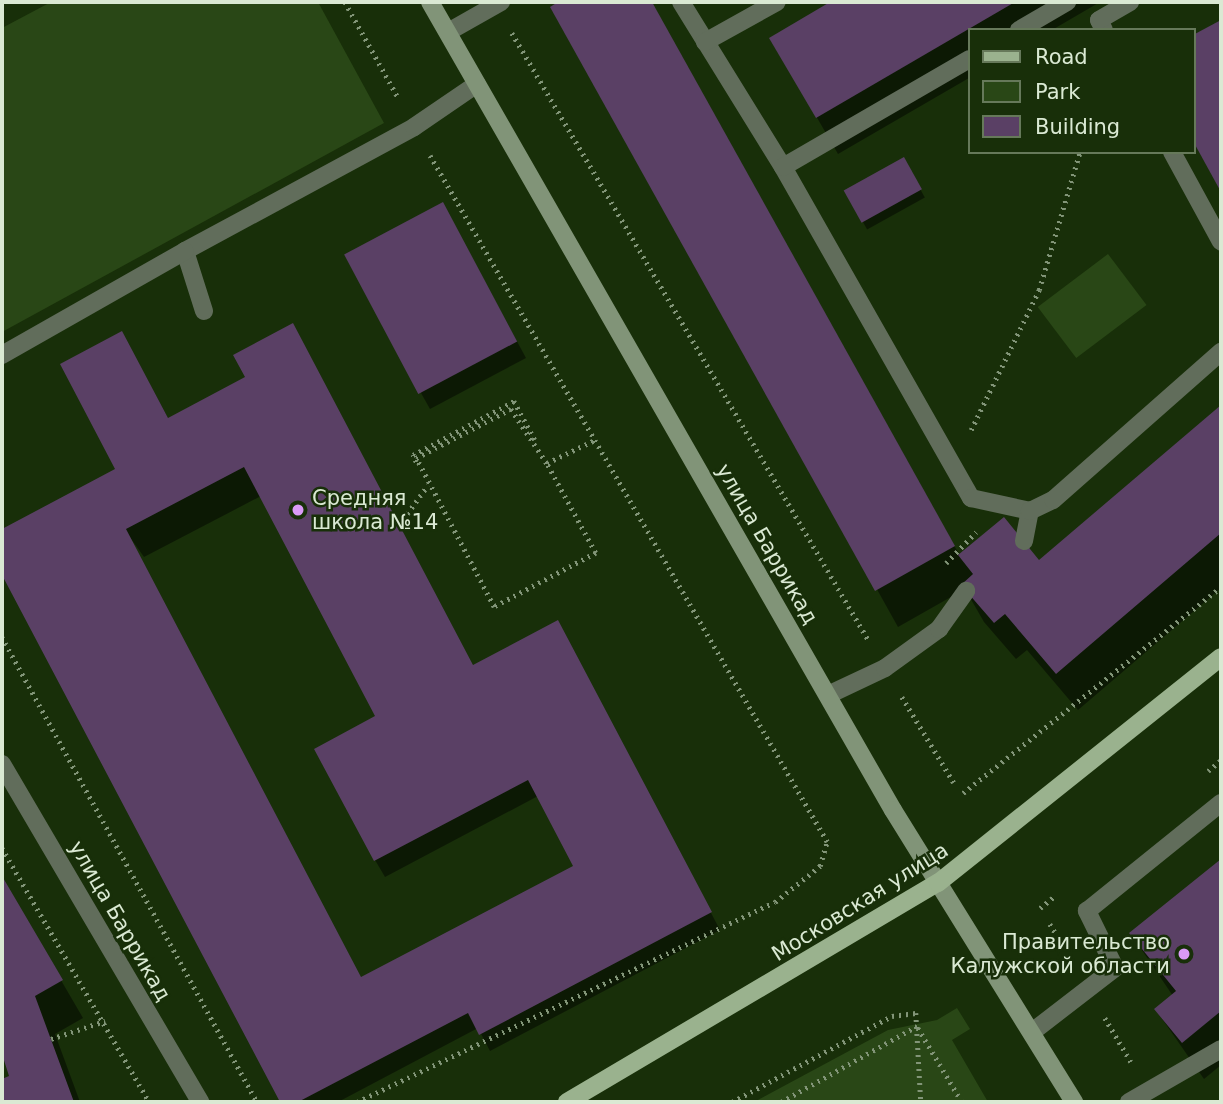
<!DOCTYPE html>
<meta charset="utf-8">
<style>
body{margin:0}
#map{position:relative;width:1223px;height:1104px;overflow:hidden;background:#182f09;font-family:"DejaVu Sans",sans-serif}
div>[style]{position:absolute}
.green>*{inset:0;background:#294716;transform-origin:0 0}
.shadow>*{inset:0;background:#0007;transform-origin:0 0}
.building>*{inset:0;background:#5a4065;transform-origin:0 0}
.path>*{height:4.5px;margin-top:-2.25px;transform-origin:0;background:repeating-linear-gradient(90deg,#829578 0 2px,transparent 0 7px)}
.lane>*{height:18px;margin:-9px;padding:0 9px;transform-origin:9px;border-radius:9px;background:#616d5b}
.street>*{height:18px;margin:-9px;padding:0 9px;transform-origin:9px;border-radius:9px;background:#616d5b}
.secondary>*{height:18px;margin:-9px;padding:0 9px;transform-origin:9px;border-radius:9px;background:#819478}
.primary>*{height:18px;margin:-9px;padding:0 9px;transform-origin:9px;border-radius:9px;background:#9ab28e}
.dots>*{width:19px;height:19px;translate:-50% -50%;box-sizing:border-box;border:4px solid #182f09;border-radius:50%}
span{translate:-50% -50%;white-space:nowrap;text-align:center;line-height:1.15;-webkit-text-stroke:5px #182f09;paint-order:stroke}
.poi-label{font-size:21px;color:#dae9d3}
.left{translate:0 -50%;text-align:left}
.right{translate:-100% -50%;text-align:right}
.street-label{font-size:21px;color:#dae9d3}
.frame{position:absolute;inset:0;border:4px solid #dae9d3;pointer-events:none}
.legend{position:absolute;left:968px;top:28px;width:228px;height:126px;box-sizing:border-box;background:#182f09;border:2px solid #66795a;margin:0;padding:9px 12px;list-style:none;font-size:21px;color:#dae9d3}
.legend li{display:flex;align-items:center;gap:14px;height:35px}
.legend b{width:35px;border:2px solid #66795a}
</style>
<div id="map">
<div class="green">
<i style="clip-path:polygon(51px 2px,318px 2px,384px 123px,2px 332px,2px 28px)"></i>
<i style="left:1108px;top:254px;width:64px;height:88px;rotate:53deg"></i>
<i style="clip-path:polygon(957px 1008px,970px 1029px,952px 1040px,988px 1102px,754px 1102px,888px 1030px,937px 1020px)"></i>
</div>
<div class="shadow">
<i style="clip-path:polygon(562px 2px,651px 2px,960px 556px,1039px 562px,1221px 407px,1221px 588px,1078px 710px,1027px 650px,1016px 659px,984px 622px,965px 589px,898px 627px,552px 7px)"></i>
<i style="clip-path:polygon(834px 2px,1100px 2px,1052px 30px,969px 30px,969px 78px,838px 154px,771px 38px)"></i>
<i style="clip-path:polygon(1221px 22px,1221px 189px,1193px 138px,1193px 37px)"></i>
<i style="left:904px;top:160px;width:43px;height:66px;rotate:61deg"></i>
<i style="clip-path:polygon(452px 221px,526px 358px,430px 409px,421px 393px)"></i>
<i style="clip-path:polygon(evenodd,122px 333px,169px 420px,247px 378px,474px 667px,567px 639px,720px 930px,490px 1051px,478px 1028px,338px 1102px,282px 1102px,2px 571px,2px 531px,118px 470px,122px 333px,261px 496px,377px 717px,375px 860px,385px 877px,538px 796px,576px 866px,361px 979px,122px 526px,144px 557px,261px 496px)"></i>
<i style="clip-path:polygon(1221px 861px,1221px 1065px,1204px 1079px,1156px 1010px,1173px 996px,1131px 934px)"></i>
<i style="clip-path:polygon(2px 879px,83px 1018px,55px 1034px,80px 1102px,2px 1102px,2px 1081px,12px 1077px,2px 1052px)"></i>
</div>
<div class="building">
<i style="clip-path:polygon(558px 2px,652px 2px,955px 546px,875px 591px,550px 7px)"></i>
<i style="clip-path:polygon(830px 2px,1015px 2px,816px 118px,769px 38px)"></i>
<i style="clip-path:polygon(1221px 20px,1221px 192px,1193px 141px,1193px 35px)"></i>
<i style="left:904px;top:157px;width:37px;height:69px;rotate:61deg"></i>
<i style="left:443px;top:202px;width:158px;height:112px;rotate:62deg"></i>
<i style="clip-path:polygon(evenodd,293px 323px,473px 665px,558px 620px,712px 912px,479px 1035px,468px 1013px,298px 1102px,280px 1102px,2px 575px,2px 529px,115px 469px,60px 364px,122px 331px,168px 418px,245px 377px,233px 355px,293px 323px,244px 467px,375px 716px,314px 749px,374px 861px,528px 780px,573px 866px,361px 977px,126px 529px,244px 467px)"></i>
<i style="clip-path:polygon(1221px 405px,1221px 533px,1056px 674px,1005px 614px,994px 623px,961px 585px,973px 574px,958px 555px,1004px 517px,1039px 560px)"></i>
<i style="clip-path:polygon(1221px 859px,1221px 1011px,1182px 1043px,1154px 1009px,1176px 991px,1129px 933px)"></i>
<i style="clip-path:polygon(2px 876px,63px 980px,35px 996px,74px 1102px,2px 1102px,2px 1079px,9px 1076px,2px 1054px)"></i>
</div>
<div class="path">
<i style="left:345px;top:2px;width:111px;rotate:60.9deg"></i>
<i style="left:512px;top:33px;width:705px;rotate:59.58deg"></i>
<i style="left:511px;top:409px;width:67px;rotate:56.5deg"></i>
<i style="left:548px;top:465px;width:100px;rotate:61.4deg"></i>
<i style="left:596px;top:553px;width:115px;rotate:152.1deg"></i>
<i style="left:494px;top:607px;width:168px;rotate:-117.6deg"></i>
<i style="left:416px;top:458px;width:107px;rotate:-27.3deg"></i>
<i style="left:971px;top:430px;width:156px;rotate:-64.1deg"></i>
<i style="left:1039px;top:290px;width:144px;rotate:-73.5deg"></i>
<i style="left:416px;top:462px;width:8px;rotate:-113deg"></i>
<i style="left:413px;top:455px;width:115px;rotate:-28.1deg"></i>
<i style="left:514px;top:401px;width:44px;rotate:61.7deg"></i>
<i style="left:547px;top:463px;width:53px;rotate:-25.6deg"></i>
<i style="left:399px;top:525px;width:49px;rotate:-54.1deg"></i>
<i style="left:946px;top:563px;width:43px;rotate:-45.9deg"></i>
<i style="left:2px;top:637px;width:530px;rotate:61.26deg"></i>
<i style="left:902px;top:697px;width:100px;rotate:58.8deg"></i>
<i style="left:1208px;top:771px;width:17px;rotate:-40deg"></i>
<i style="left:963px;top:793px;width:330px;rotate:-38.6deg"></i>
<i style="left:2px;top:848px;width:293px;rotate:59.9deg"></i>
<i style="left:1040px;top:908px;width:19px;rotate:-39deg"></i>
<i style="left:1050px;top:924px;width:27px;rotate:59deg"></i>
<i style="left:1105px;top:1018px;width:51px;rotate:59.4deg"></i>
<i style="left:918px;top:1028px;width:86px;rotate:59.3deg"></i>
<i style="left:51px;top:1039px;width:57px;rotate:-18.4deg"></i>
<i style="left:357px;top:1102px;width:463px;rotate:-25.6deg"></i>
<i style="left:775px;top:902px;width:58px;rotate:-38.7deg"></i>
<i style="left:820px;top:866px;width:25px;rotate:-74deg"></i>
<i style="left:827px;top:842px;width:793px;rotate:-120.06deg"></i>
<i style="left:732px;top:1102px;width:182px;rotate:-28.3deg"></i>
<i style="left:892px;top:1016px;width:24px;rotate:-7deg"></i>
<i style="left:916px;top:1013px;width:89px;rotate:86.8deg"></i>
<i style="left:781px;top:1102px;width:156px;rotate:-29.2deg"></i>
</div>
<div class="lane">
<i style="left:681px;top:2px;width:194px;rotate:58.3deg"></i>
<i style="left:783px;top:167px;width:381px;rotate:60.4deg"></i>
<i style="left:971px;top:498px;width:60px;rotate:12.4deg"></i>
<i style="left:1019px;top:30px;width:56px;rotate:-30.3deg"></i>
<i style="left:1104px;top:30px;width:11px;rotate:-117deg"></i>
<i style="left:1099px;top:20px;width:36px;rotate:-30deg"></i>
<i style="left:448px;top:32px;width:61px;rotate:-29.5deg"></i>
<i style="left:705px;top:42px;width:82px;rotate:-29.1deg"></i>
<i style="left:1172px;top:152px;width:102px;rotate:61.4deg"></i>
<i style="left:783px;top:167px;width:215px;rotate:-30.1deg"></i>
<i style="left:204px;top:311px;width:63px;rotate:-107.6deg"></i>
<i style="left:185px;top:251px;width:260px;rotate:-28.4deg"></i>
<i style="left:414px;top:127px;width:76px;rotate:-34.3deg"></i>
<i style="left:2px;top:355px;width:210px;rotate:-29.6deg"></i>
<i style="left:1024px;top:541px;width:31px;rotate:-79deg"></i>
<i style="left:1030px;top:511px;width:25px;rotate:-26deg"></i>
<i style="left:1053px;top:500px;width:224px;rotate:-41.4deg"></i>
<i style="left:828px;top:695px;width:63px;rotate:-25.3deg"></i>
<i style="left:885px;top:668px;width:67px;rotate:-35.8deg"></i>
<i style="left:939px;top:629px;width:47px;rotate:-54.6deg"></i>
<i style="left:1032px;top:1032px;width:105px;rotate:-37.6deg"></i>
<i style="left:1115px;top:968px;width:64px;rotate:-116.2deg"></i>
<i style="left:1087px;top:911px;width:172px;rotate:-38.9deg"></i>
<i style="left:1129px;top:1102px;width:106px;rotate:-29.9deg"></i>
</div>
<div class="street">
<i style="left:2px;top:764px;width:392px;rotate:59.6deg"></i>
</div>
<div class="secondary">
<i style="left:430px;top:2px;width:931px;rotate:60.19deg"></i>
<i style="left:893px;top:810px;width:344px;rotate:58.2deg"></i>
</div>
<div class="primary">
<i style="left:567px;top:1102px;width:431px;rotate:-30.6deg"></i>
<i style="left:938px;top:883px;width:362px;rotate:-38.6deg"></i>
</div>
<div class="dots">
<i style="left:298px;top:510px;background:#da9af6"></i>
<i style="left:1184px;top:954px;background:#da9af6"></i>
</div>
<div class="poi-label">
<span class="left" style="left:312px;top:510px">Средняя<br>школа №14</span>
<span class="right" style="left:1170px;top:954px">Правительство<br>Калужской области</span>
</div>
<div class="street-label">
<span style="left:767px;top:544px;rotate:60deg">улица Баррикад</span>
<span style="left:860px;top:902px;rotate:-32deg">Московская улица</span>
<span style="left:120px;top:921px;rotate:60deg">улица Баррикад</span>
</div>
<div class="frame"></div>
<ul class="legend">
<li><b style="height:9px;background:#9ab28e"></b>Road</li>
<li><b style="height:19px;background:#294716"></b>Park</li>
<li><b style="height:19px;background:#5a4065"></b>Building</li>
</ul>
</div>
